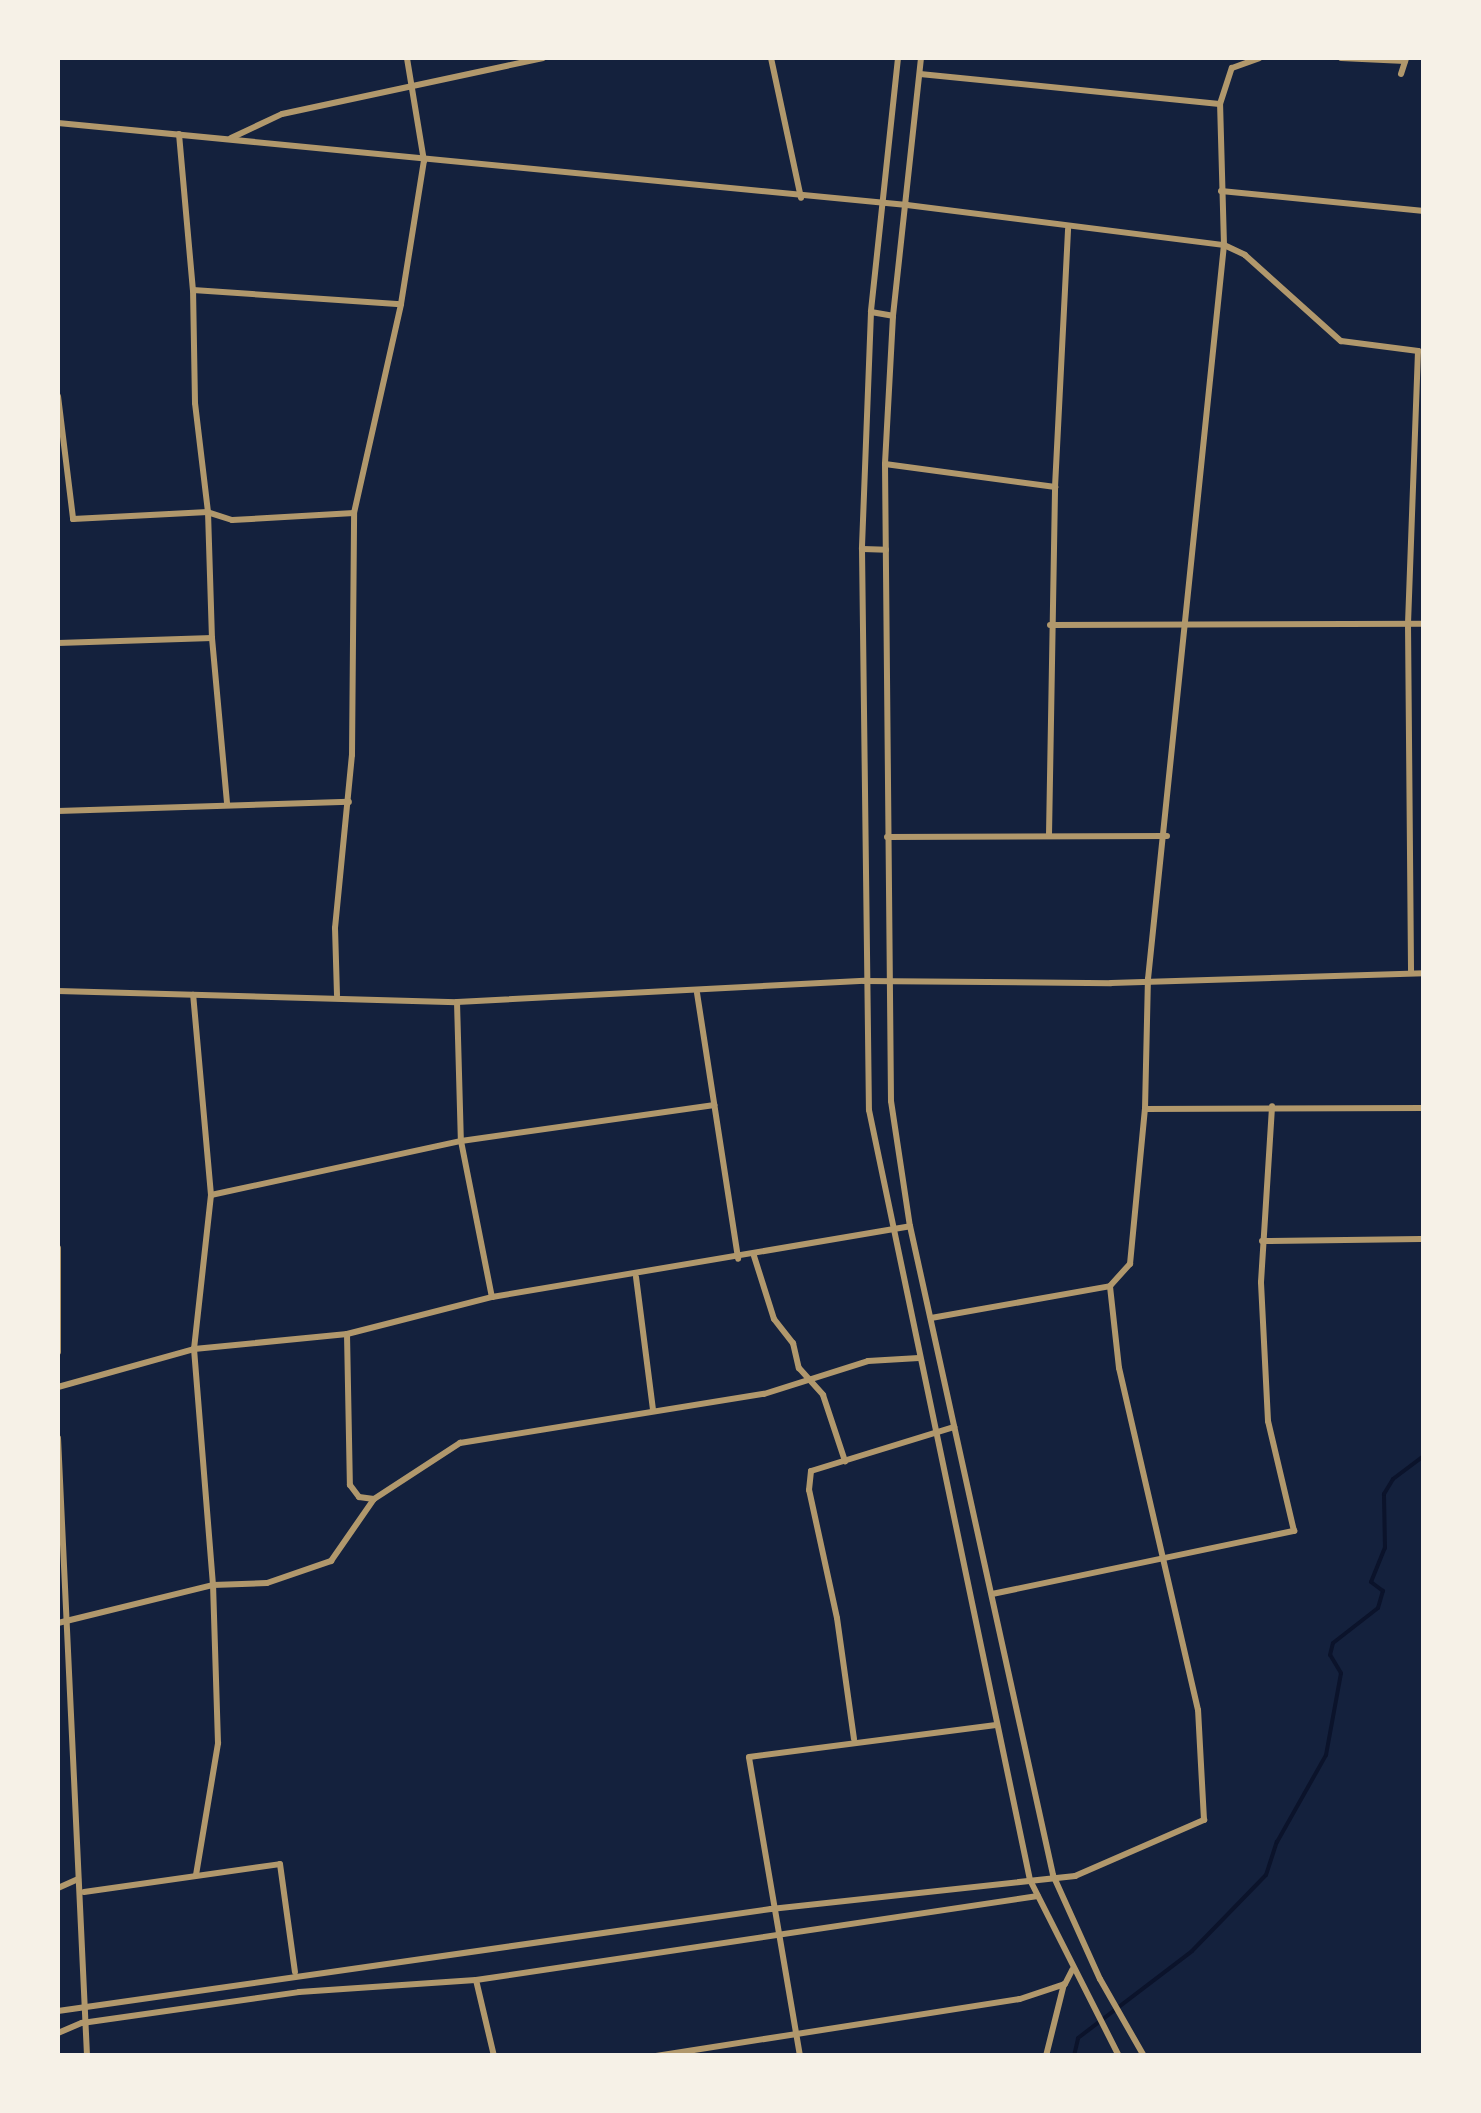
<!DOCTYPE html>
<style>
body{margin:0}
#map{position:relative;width:1481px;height:2113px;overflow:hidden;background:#14213d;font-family:Poppins,sans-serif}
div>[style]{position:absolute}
.stream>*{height:4px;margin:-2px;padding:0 2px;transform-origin:2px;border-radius:2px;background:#0b132b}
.minor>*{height:6px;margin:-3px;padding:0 3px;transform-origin:3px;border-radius:3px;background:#b1986c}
span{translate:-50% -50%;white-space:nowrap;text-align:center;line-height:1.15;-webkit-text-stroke:10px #f6f1e7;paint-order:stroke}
.frame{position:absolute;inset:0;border:60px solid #f6f1e7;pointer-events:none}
</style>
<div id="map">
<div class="stream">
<i style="left:1074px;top:2056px;width:18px;rotate:-77deg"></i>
<i style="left:1078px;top:2038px;width:143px;rotate:-37.3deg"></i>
<i style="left:1192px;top:1951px;width:106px;rotate:-45.8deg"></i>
<i style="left:1266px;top:1875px;width:35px;rotate:-72deg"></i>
<i style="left:1277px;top:1842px;width:100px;rotate:-60.6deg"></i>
<i style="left:1326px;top:1755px;width:83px;rotate:-79.6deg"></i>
<i style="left:1341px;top:1673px;width:21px;rotate:-121deg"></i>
<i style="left:1330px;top:1655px;width:12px;rotate:-76deg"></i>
<i style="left:1333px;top:1643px;width:57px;rotate:-37.9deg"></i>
<i style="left:1378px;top:1608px;width:18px;rotate:-74deg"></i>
<i style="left:1383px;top:1591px;width:15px;rotate:-143deg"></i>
<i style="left:1371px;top:1582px;width:37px;rotate:-68deg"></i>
<i style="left:1385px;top:1548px;width:54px;rotate:-91.1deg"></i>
<i style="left:1384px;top:1494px;width:17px;rotate:-59deg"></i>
<i style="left:1393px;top:1479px;width:39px;rotate:-37deg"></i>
</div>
<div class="minor">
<i style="left:771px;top:58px;width:143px;rotate:77.9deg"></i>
<i style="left:898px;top:58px;width:255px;rotate:96.1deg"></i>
<i style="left:871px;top:312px;width:237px;rotate:92.2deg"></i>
<i style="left:862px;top:549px;width:561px;rotate:89.29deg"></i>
<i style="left:869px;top:1110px;width:787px;rotate:78.19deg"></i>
<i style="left:1030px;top:1880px;width:197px;rotate:63.2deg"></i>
<i style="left:921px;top:58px;width:260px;rotate:96.2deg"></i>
<i style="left:893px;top:316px;width:148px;rotate:93.1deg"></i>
<i style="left:885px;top:464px;width:637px;rotate:89.46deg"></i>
<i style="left:891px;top:1101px;width:126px;rotate:81.4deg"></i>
<i style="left:910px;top:1226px;width:665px;rotate:77.57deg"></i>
<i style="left:1053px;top:1875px;width:114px;rotate:65.7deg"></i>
<i style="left:1100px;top:1979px;width:89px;rotate:60.3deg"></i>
<i style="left:1341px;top:58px;width:64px;rotate:2.7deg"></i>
<i style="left:920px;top:74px;width:301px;rotate:5.7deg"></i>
<i style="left:1220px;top:104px;width:38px;rotate:-72deg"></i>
<i style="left:1232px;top:68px;width:29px;rotate:-20deg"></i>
<i style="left:1401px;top:74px;width:16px;rotate:-72deg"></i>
<i style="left:58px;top:123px;width:853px;rotate:5.52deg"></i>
<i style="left:907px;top:205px;width:320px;rotate:7.2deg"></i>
<i style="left:1224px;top:245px;width:23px;rotate:25deg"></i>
<i style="left:1245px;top:255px;width:129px;rotate:41.9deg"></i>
<i style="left:1341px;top:341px;width:78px;rotate:7.4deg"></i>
<i style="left:1418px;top:351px;width:273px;rotate:92.1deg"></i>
<i style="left:1408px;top:624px;width:348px;rotate:89.5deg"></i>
<i style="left:179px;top:134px;width:157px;rotate:84.9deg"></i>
<i style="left:231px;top:138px;width:56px;rotate:-25.2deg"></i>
<i style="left:282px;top:114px;width:267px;rotate:-12.1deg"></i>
<i style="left:1221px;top:191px;width:204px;rotate:5.6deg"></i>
<i style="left:871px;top:312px;width:22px;rotate:10deg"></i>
<i style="left:58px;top:396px;width:124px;rotate:83deg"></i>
<i style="left:73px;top:519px;width:135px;rotate:-3deg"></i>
<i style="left:208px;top:512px;width:126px;rotate:88.2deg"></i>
<i style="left:212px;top:638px;width:154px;rotate:178.1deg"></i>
<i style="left:885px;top:464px;width:172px;rotate:7.7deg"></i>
<i style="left:354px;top:513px;width:122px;rotate:176.7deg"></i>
<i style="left:232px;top:520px;width:25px;rotate:-162deg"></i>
<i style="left:208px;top:512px;width:110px;rotate:-96.8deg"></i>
<i style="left:195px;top:403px;width:113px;rotate:-91deg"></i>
<i style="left:193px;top:290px;width:208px;rotate:3.9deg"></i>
<i style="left:863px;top:549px;width:23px;rotate:2deg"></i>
<i style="left:1050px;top:625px;width:374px;rotate:-0.2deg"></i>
<i style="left:212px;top:638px;width:167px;rotate:84.8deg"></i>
<i style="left:58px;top:811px;width:291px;rotate:-1.8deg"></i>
<i style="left:1049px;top:835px;width:348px;rotate:-89deg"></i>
<i style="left:1055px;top:487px;width:258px;rotate:-87.1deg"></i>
<i style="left:887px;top:837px;width:280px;rotate:-0.2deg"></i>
<i style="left:58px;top:991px;width:399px;rotate:1.6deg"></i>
<i style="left:457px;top:1002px;width:408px;rotate:-3deg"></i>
<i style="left:864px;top:981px;width:247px;rotate:0.5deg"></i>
<i style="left:1111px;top:983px;width:313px;rotate:-1.8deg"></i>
<i style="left:697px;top:993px;width:269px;rotate:81.2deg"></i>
<i style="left:337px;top:995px;width:67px;rotate:-91.7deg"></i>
<i style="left:335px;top:928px;width:174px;rotate:-84.4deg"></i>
<i style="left:352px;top:755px;width:242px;rotate:-89.5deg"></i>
<i style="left:354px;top:513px;width:214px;rotate:-77.3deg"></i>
<i style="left:401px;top:304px;width:145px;rotate:-80.9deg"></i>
<i style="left:424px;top:161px;width:104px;rotate:-99.4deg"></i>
<i style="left:457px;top:1002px;width:139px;rotate:88.4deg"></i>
<i style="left:461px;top:1141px;width:159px;rotate:78.8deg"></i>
<i style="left:1145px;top:1109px;width:279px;rotate:-0.2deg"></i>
<i style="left:211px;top:1195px;width:256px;rotate:-12.2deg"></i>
<i style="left:461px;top:1141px;width:256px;rotate:-8.1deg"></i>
<i style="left:1262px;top:1241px;width:159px;rotate:-0.7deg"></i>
<i style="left:58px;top:1248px;width:104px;rotate:90deg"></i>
<i style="left:754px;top:1256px;width:66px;rotate:72.4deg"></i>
<i style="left:774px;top:1319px;width:31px;rotate:52deg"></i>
<i style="left:793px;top:1343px;width:26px;rotate:77deg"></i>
<i style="left:799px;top:1368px;width:36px;rotate:48deg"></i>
<i style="left:823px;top:1395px;width:70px;rotate:71.6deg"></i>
<i style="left:636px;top:1277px;width:134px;rotate:82.7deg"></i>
<i style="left:931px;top:1318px;width:182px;rotate:-10.1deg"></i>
<i style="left:1110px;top:1286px;width:30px;rotate:-48deg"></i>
<i style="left:1130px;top:1264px;width:156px;rotate:-84.5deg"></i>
<i style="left:1145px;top:1109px;width:130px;rotate:-88.7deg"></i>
<i style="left:1148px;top:979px;width:738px;rotate:-84.09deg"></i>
<i style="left:1224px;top:245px;width:141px;rotate:-91.6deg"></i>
<i style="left:347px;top:1334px;width:151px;rotate:88.9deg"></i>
<i style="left:350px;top:1485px;width:15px;rotate:53deg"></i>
<i style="left:359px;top:1497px;width:15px;rotate:8deg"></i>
<i style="left:374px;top:1499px;width:103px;rotate:-33.1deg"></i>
<i style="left:460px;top:1443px;width:308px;rotate:-9.2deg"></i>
<i style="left:764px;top:1394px;width:109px;rotate:-17.6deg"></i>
<i style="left:868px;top:1361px;width:51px;rotate:-3.4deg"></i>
<i style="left:58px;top:1387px;width:141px;rotate:-15.6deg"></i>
<i style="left:194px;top:1349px;width:155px;rotate:-83.7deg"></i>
<i style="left:211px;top:1195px;width:201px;rotate:-95.1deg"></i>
<i style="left:58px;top:1438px;width:619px;rotate:87.31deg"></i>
<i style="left:992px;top:1594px;width:309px;rotate:-11.8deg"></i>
<i style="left:1294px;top:1531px;width:113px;rotate:-103.3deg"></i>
<i style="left:1268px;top:1421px;width:139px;rotate:-92.9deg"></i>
<i style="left:1261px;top:1282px;width:176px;rotate:-86.4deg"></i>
<i style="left:58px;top:1623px;width:160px;rotate:-13.8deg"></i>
<i style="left:213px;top:1585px;width:54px;rotate:-2.1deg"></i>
<i style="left:267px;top:1583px;width:68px;rotate:-19deg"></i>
<i style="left:331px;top:1561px;width:75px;rotate:-55.3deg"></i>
<i style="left:854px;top:1739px;width:122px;rotate:-98deg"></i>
<i style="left:837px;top:1618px;width:131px;rotate:-102.3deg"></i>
<i style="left:809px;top:1490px;width:19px;rotate:-84deg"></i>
<i style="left:811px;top:1471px;width:150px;rotate:-17.1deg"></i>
<i style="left:196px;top:1875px;width:134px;rotate:-80.5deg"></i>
<i style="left:218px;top:1743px;width:158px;rotate:-91.8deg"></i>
<i style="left:213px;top:1585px;width:237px;rotate:-94.6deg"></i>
<i style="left:194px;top:1349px;width:154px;rotate:-5.6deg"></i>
<i style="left:347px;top:1334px;width:150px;rotate:-14.3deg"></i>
<i style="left:492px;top:1297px;width:424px;rotate:-9.6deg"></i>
<i style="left:58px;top:1888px;width:22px;rotate:-24deg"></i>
<i style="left:84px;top:1892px;width:198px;rotate:-8.1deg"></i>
<i style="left:280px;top:1864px;width:109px;rotate:82.1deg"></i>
<i style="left:476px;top:1980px;width:78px;rotate:76.7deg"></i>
<i style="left:58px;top:2011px;width:720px;rotate:-8.14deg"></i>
<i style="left:771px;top:1909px;width:306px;rotate:-6.2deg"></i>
<i style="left:1075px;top:1876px;width:141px;rotate:-23.5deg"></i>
<i style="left:1204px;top:1820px;width:110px;rotate:-93.1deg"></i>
<i style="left:1198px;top:1710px;width:351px;rotate:-103deg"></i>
<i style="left:1119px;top:1368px;width:82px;rotate:-96.3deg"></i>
<i style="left:58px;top:2033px;width:26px;rotate:-23deg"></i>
<i style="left:82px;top:2023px;width:219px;rotate:-8.1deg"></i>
<i style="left:299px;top:1992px;width:177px;rotate:-3.9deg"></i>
<i style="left:476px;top:1980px;width:568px;rotate:-8.5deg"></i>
<i style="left:656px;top:2056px;width:368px;rotate:-8.9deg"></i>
<i style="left:1020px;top:1999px;width:47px;rotate:-18.4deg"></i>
<i style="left:1065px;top:1984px;width:16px;rotate:-63deg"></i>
<i style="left:800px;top:2056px;width:303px;rotate:-99.7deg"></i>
<i style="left:749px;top:1757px;width:249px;rotate:-7.4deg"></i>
<i style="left:1046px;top:2056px;width:74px;rotate:-76deg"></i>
</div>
<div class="frame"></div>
</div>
